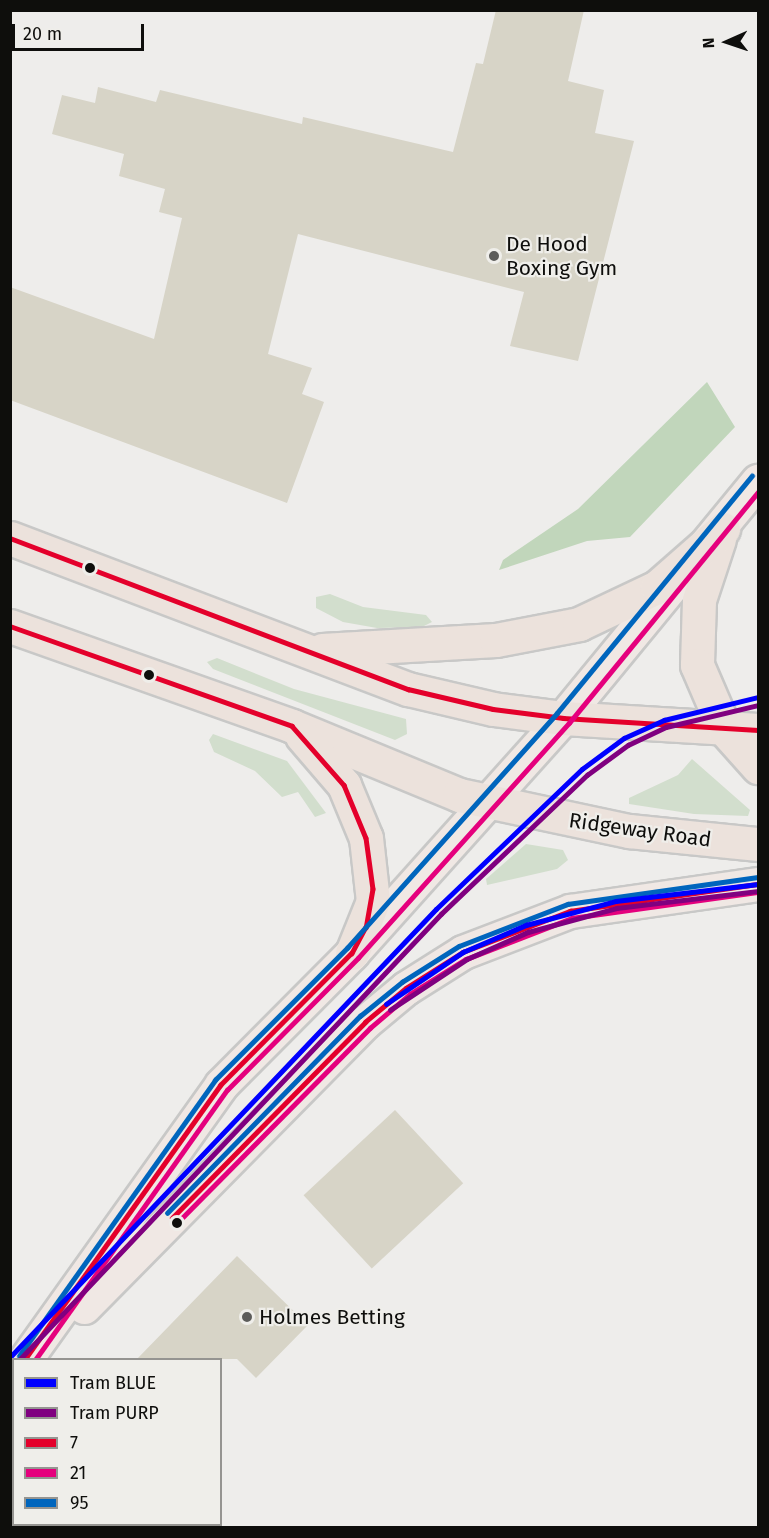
<!DOCTYPE html>
<style>
body{margin:0}
#map{position:relative;width:769px;height:1538px;overflow:hidden;background:#eeedeb;font-family:"Fira Sans",sans-serif}
div>[style]{position:absolute}
.green>*{inset:0;background:#d2decd}
.forest>*{inset:0;background:#c1d6bb}
.building>*{inset:0;background:#d7d4c7;transform-origin:0 0}
.roads{filter:drop-shadow(2px 0 #c8c8c7) drop-shadow(-2px 0 #c8c8c7) drop-shadow(0 2px #c8c8c7) drop-shadow(0 -2px #c8c8c7)}
.primary>*{height:33px;margin:-16.5px;padding:0 16.5px;transform-origin:16.5px;border-radius:16.5px;background:#f0e8e4}
.trunk>*{height:33px;margin:-16.5px;padding:0 16.5px;transform-origin:16.5px;border-radius:16.5px;background:#ece2dc}
.bus-1>*{height:4.5px;margin:-2.25px;padding:0 2.25px;transform-origin:2.25px;border-radius:2.25px;background:#e4002b}
.bus-2>*{height:4.5px;margin:-2.25px;padding:0 2.25px;transform-origin:2.25px;border-radius:2.25px;background:#e5007d}
.bus-3>*{height:4.5px;margin:-2.25px;padding:0 2.25px;transform-origin:2.25px;border-radius:2.25px;background:#0065bd}
.tram-1>*{height:4.5px;margin:-2.25px;padding:0 2.25px;transform-origin:2.25px;border-radius:2.25px;background:#00f}
.tram-2>*{height:4.5px;margin:-2.25px;padding:0 2.25px;transform-origin:2.25px;border-radius:2.25px;background:#800080}
.dots>*{width:16px;height:16px;translate:-50% -50%;box-sizing:border-box;border:3px solid #efeeea;border-radius:50%}
span{translate:-50% -50%;white-space:nowrap;text-align:center;line-height:1.15;-webkit-text-stroke:4.5px #efeeea;paint-order:stroke}
.poi-label{font-size:21px;color:#0e0e0c}
.left{translate:0 -50%;text-align:left}
.street-label{font-size:21px;color:#0e0e0c}
.frame{position:absolute;inset:0;border:12px solid #0e0e0c;pointer-events:none}
.legend{position:absolute;left:12px;top:1358px;width:210px;height:168px;box-sizing:border-box;background:#efeeea;border:2px solid #959491;margin:0;padding:8px 10px;list-style:none;font-size:18px;color:#0e0e0c}
.legend li{display:flex;align-items:center;gap:12px;height:30px}
.legend b{width:30px;border:2px solid #959491}
.north{position:absolute;left:697px;top:12px;width:60px;height:60px;-webkit-text-stroke:4px #efeeea;paint-order:stroke;rotate:267deg;font-size:16px;font-weight:700;line-height:24px;text-align:center;color:#0e0e0c}
.north::after{content:'';display:block;margin:auto;width:21px;height:27px;background:#0e0e0c;clip-path:polygon(50% 0,100% 100%,50% 72%,0 100%)}
.scale{position:absolute;left:12px;top:24px;width:132px;height:27px;box-sizing:border-box;border:3px solid #0e0e0c;border-top:0;padding-left:8px;font-size:18px;line-height:21px;white-space:nowrap;color:#0e0e0c;-webkit-text-stroke:4px #efeeea;paint-order:stroke}
</style>
<div id="map">
<div class="green">
<i style="clip-path:polygon(330px 594px,363px 607px,426px 615px,432px 622px,422px 627px,377px 628px,343px 622px,316px 608px,316px 597px)"></i>
<i style="clip-path:polygon(217px 658px,294px 689px,406px 719px,407px 734px,395px 740px,213px 669px,207px 662px)"></i>
<i style="clip-path:polygon(213px 734px,287px 761px,326px 813px,315px 817px,298px 792px,282px 797px,255px 771px,214px 752px,209px 740px)"></i>
<i style="clip-path:polygon(692px 759px,750px 810px,748px 816px,694px 814px,629px 804px,629px 798px,678px 775px)"></i>
<i style="clip-path:polygon(526px 844px,563px 850px,568px 860px,557px 869px,487px 885px,486px 879px)"></i>
</div>
<div class="forest">
<i style="clip-path:polygon(707px 382px,735px 427px,630px 537px,587px 541px,499px 570px,503px 560px,578px 509px)"></i>
</div>
<div class="building">
<i style="clip-path:polygon(496px 10px,584px 10px,568px 81px,604px 90px,595px 133px,634px 141px,578px 361px,510px 346px,524px 292px,298px 234px,268px 354px,312px 368px,302px 394px,324px 402px,287px 503px,10px 400px,10px 287px,154px 339px,182px 218px,159px 212px,165px 189px,119px 176px,124px 154px,52px 134px,62px 95px,95px 103px,98px 87px,156px 102px,160px 90px,302px 124px,303px 117px,453px 152px,476px 63px,483px 64px)"></i>
<i style="left:395px;top:1110px;width:100px;height:125px;rotate:47deg"></i>
<i style="clip-path:polygon(237px 1256px,308px 1325px,256px 1378px,237px 1359px,137px 1359px)"></i>
</div>
<div class="roads">
<div class="primary">
<i style="left:84px;top:1307px;width:400px;rotate:-45.4deg"></i>
<i style="left:365px;top:1022px;width:53px;rotate:-39.7deg"></i>
<i style="left:406px;top:988px;width:67px;rotate:-32.3deg"></i>
<i style="left:463px;top:952px;width:115px;rotate:-21deg"></i>
<i style="left:570px;top:911px;width:190px;rotate:-8.2deg"></i>
<i style="left:25px;top:1360px;width:338px;rotate:-54.5deg"></i>
<i style="left:221px;top:1085px;width:186px;rotate:-45.2deg"></i>
<i style="left:352px;top:953px;width:316px;rotate:-48.1deg"></i>
<i style="left:563px;top:718px;width:307px;rotate:-50.6deg"></i>
</div>
<div class="trunk">
<i style="left:10px;top:538px;width:426px;rotate:20.8deg"></i>
<i style="left:408px;top:689px;width:87px;rotate:13.2deg"></i>
<i style="left:493px;top:709px;width:71px;rotate:7.3deg"></i>
<i style="left:563px;top:718px;width:195px;rotate:3.5deg"></i>
<i style="left:719px;top:539px;width:64px;rotate:108.2deg"></i>
<i style="left:699px;top:600px;width:65px;rotate:91.8deg"></i>
<i style="left:697px;top:665px;width:71px;rotate:66.7deg"></i>
<i style="left:725px;top:730px;width:50px;rotate:48.3deg"></i>
<i style="left:10px;top:626px;width:299px;rotate:19.5deg"></i>
<i style="left:292px;top:726px;width:181px;rotate:22.4deg"></i>
<i style="left:459px;top:795px;width:174px;rotate:12deg"></i>
<i style="left:629px;top:831px;width:130px;rotate:5.8deg"></i>
<i style="left:322px;top:650px;width:174px;rotate:-3.3deg"></i>
<i style="left:496px;top:640px;width:85px;rotate:-10.9deg"></i>
<i style="left:579px;top:624px;width:86px;rotate:-25.4deg"></i>
<i style="left:657px;top:587px;width:88px;rotate:-41.3deg"></i>
<i style="left:302px;top:736px;width:65px;rotate:49.4deg"></i>
<i style="left:344px;top:785px;width:57px;rotate:67.5deg"></i>
<i style="left:366px;top:838px;width:63px;rotate:83.7deg"></i>
<i style="left:373px;top:901px;width:56px;rotate:112deg"></i>
</div>
</div>
<div class="bus-1">
<i style="left:10px;top:538px;width:426px;rotate:20.8deg"></i>
<i style="left:408px;top:689px;width:87px;rotate:13.2deg"></i>
<i style="left:493px;top:709px;width:71px;rotate:7.3deg"></i>
<i style="left:563px;top:718px;width:195px;rotate:3.5deg"></i>
<i style="left:10px;top:626px;width:299px;rotate:19.5deg"></i>
<i style="left:292px;top:726px;width:79px;rotate:48.6deg"></i>
<i style="left:344px;top:785px;width:57px;rotate:67.5deg"></i>
<i style="left:366px;top:838px;width:51px;rotate:82.2deg"></i>
<i style="left:373px;top:889px;width:39px;rotate:100deg"></i>
<i style="left:366px;top:927px;width:30px;rotate:118deg"></i>
<i style="left:352px;top:953px;width:186px;rotate:134.8deg"></i>
<i style="left:221px;top:1085px;width:338px;rotate:125.5deg"></i>
<i style="left:172px;top:1218px;width:275px;rotate:-45.4deg"></i>
<i style="left:365px;top:1022px;width:53px;rotate:-39.7deg"></i>
<i style="left:406px;top:988px;width:67px;rotate:-32.3deg"></i>
<i style="left:463px;top:952px;width:115px;rotate:-21deg"></i>
<i style="left:570px;top:911px;width:190px;rotate:-8.2deg"></i>
</div>
<div class="bus-2">
<i style="left:177px;top:1223px;width:274px;rotate:-45.3deg"></i>
<i style="left:370px;top:1028px;width:52px;rotate:-40.4deg"></i>
<i style="left:410px;top:994px;width:66px;rotate:-32deg"></i>
<i style="left:466px;top:959px;width:114px;rotate:-21.1deg"></i>
<i style="left:572px;top:918px;width:188px;rotate:-8deg"></i>
<i style="left:35px;top:1360px;width:331px;rotate:-54.6deg"></i>
<i style="left:227px;top:1090px;width:186px;rotate:-45.2deg"></i>
<i style="left:358px;top:958px;width:316px;rotate:-48.1deg"></i>
<i style="left:569px;top:723px;width:298px;rotate:-50.7deg"></i>
</div>
<div class="bus-3">
<i style="left:167px;top:1213px;width:276px;rotate:-45.6deg"></i>
<i style="left:360px;top:1016px;width:54px;rotate:-39deg"></i>
<i style="left:402px;top:982px;width:67px;rotate:-32.3deg"></i>
<i style="left:459px;top:946px;width:117px;rotate:-21.1deg"></i>
<i style="left:568px;top:904px;width:191px;rotate:-8.1deg"></i>
<i style="left:19px;top:1356px;width:339px;rotate:-54.6deg"></i>
<i style="left:215px;top:1080px;width:187px;rotate:-45deg"></i>
<i style="left:347px;top:948px;width:315px;rotate:-48.2deg"></i>
<i style="left:557px;top:713px;width:307px;rotate:-50.6deg"></i>
</div>
<div class="tram-1">
<i style="left:386px;top:1004px;width:93px;rotate:-34deg"></i>
<i style="left:463px;top:952px;width:69px;rotate:-23.2deg"></i>
<i style="left:526px;top:925px;width:93px;rotate:-14.9deg"></i>
<i style="left:616px;top:901px;width:143px;rotate:-6.8deg"></i>
<i style="left:10px;top:1357px;width:618px;rotate:-46.44deg"></i>
<i style="left:436px;top:909px;width:202px;rotate:-43.8deg"></i>
<i style="left:582px;top:769px;width:52px;rotate:-36.4deg"></i>
<i style="left:624px;top:738px;width:44px;rotate:-24.2deg"></i>
<i style="left:664px;top:720px;width:97px;rotate:-13.7deg"></i>
</div>
<div class="tram-2">
<i style="left:390px;top:1010px;width:92px;rotate:-33.5deg"></i>
<i style="left:467px;top:959px;width:67px;rotate:-23.9deg"></i>
<i style="left:528px;top:932px;width:92px;rotate:-15.1deg"></i>
<i style="left:617px;top:908px;width:142px;rotate:-6.9deg"></i>
<i style="left:19px;top:1360px;width:614px;rotate:-46.58deg"></i>
<i style="left:441px;top:914px;width:202px;rotate:-43.6deg"></i>
<i style="left:587px;top:775px;width:51px;rotate:-36.2deg"></i>
<i style="left:628px;top:745px;width:42px;rotate:-25.3deg"></i>
<i style="left:666px;top:727px;width:95px;rotate:-13.4deg"></i>
</div>
<div class="dots">
<i style="left:494px;top:256px;background:#5c5c5a"></i>
<i style="left:90px;top:568px;background:#0e0e0c"></i>
<i style="left:149px;top:675px;background:#0e0e0c"></i>
<i style="left:177px;top:1223px;background:#0e0e0c"></i>
<i style="left:247px;top:1317px;background:#5c5c5a"></i>
</div>
<div class="poi-label">
<span class="left" style="left:506px;top:256px">De Hood<br>Boxing Gym</span>
<span class="left" style="left:259px;top:1317px">Holmes Betting</span>
</div>
<div class="street-label">
<span style="left:640px;top:830px;rotate:8deg">Ridgeway Road</span>
</div>
<div class="frame"></div>
<ul class="legend">
<li><b style="height:8px;background:#00f"></b>Tram BLUE</li>
<li><b style="height:8px;background:#800080"></b>Tram PURP</li>
<li><b style="height:8px;background:#e4002b"></b>7</li>
<li><b style="height:8px;background:#e5007d"></b>21</li>
<li><b style="height:8px;background:#0065bd"></b>95</li>
</ul>
<div class="north">N</div>
<div class="scale">20 m</div>
</div>
